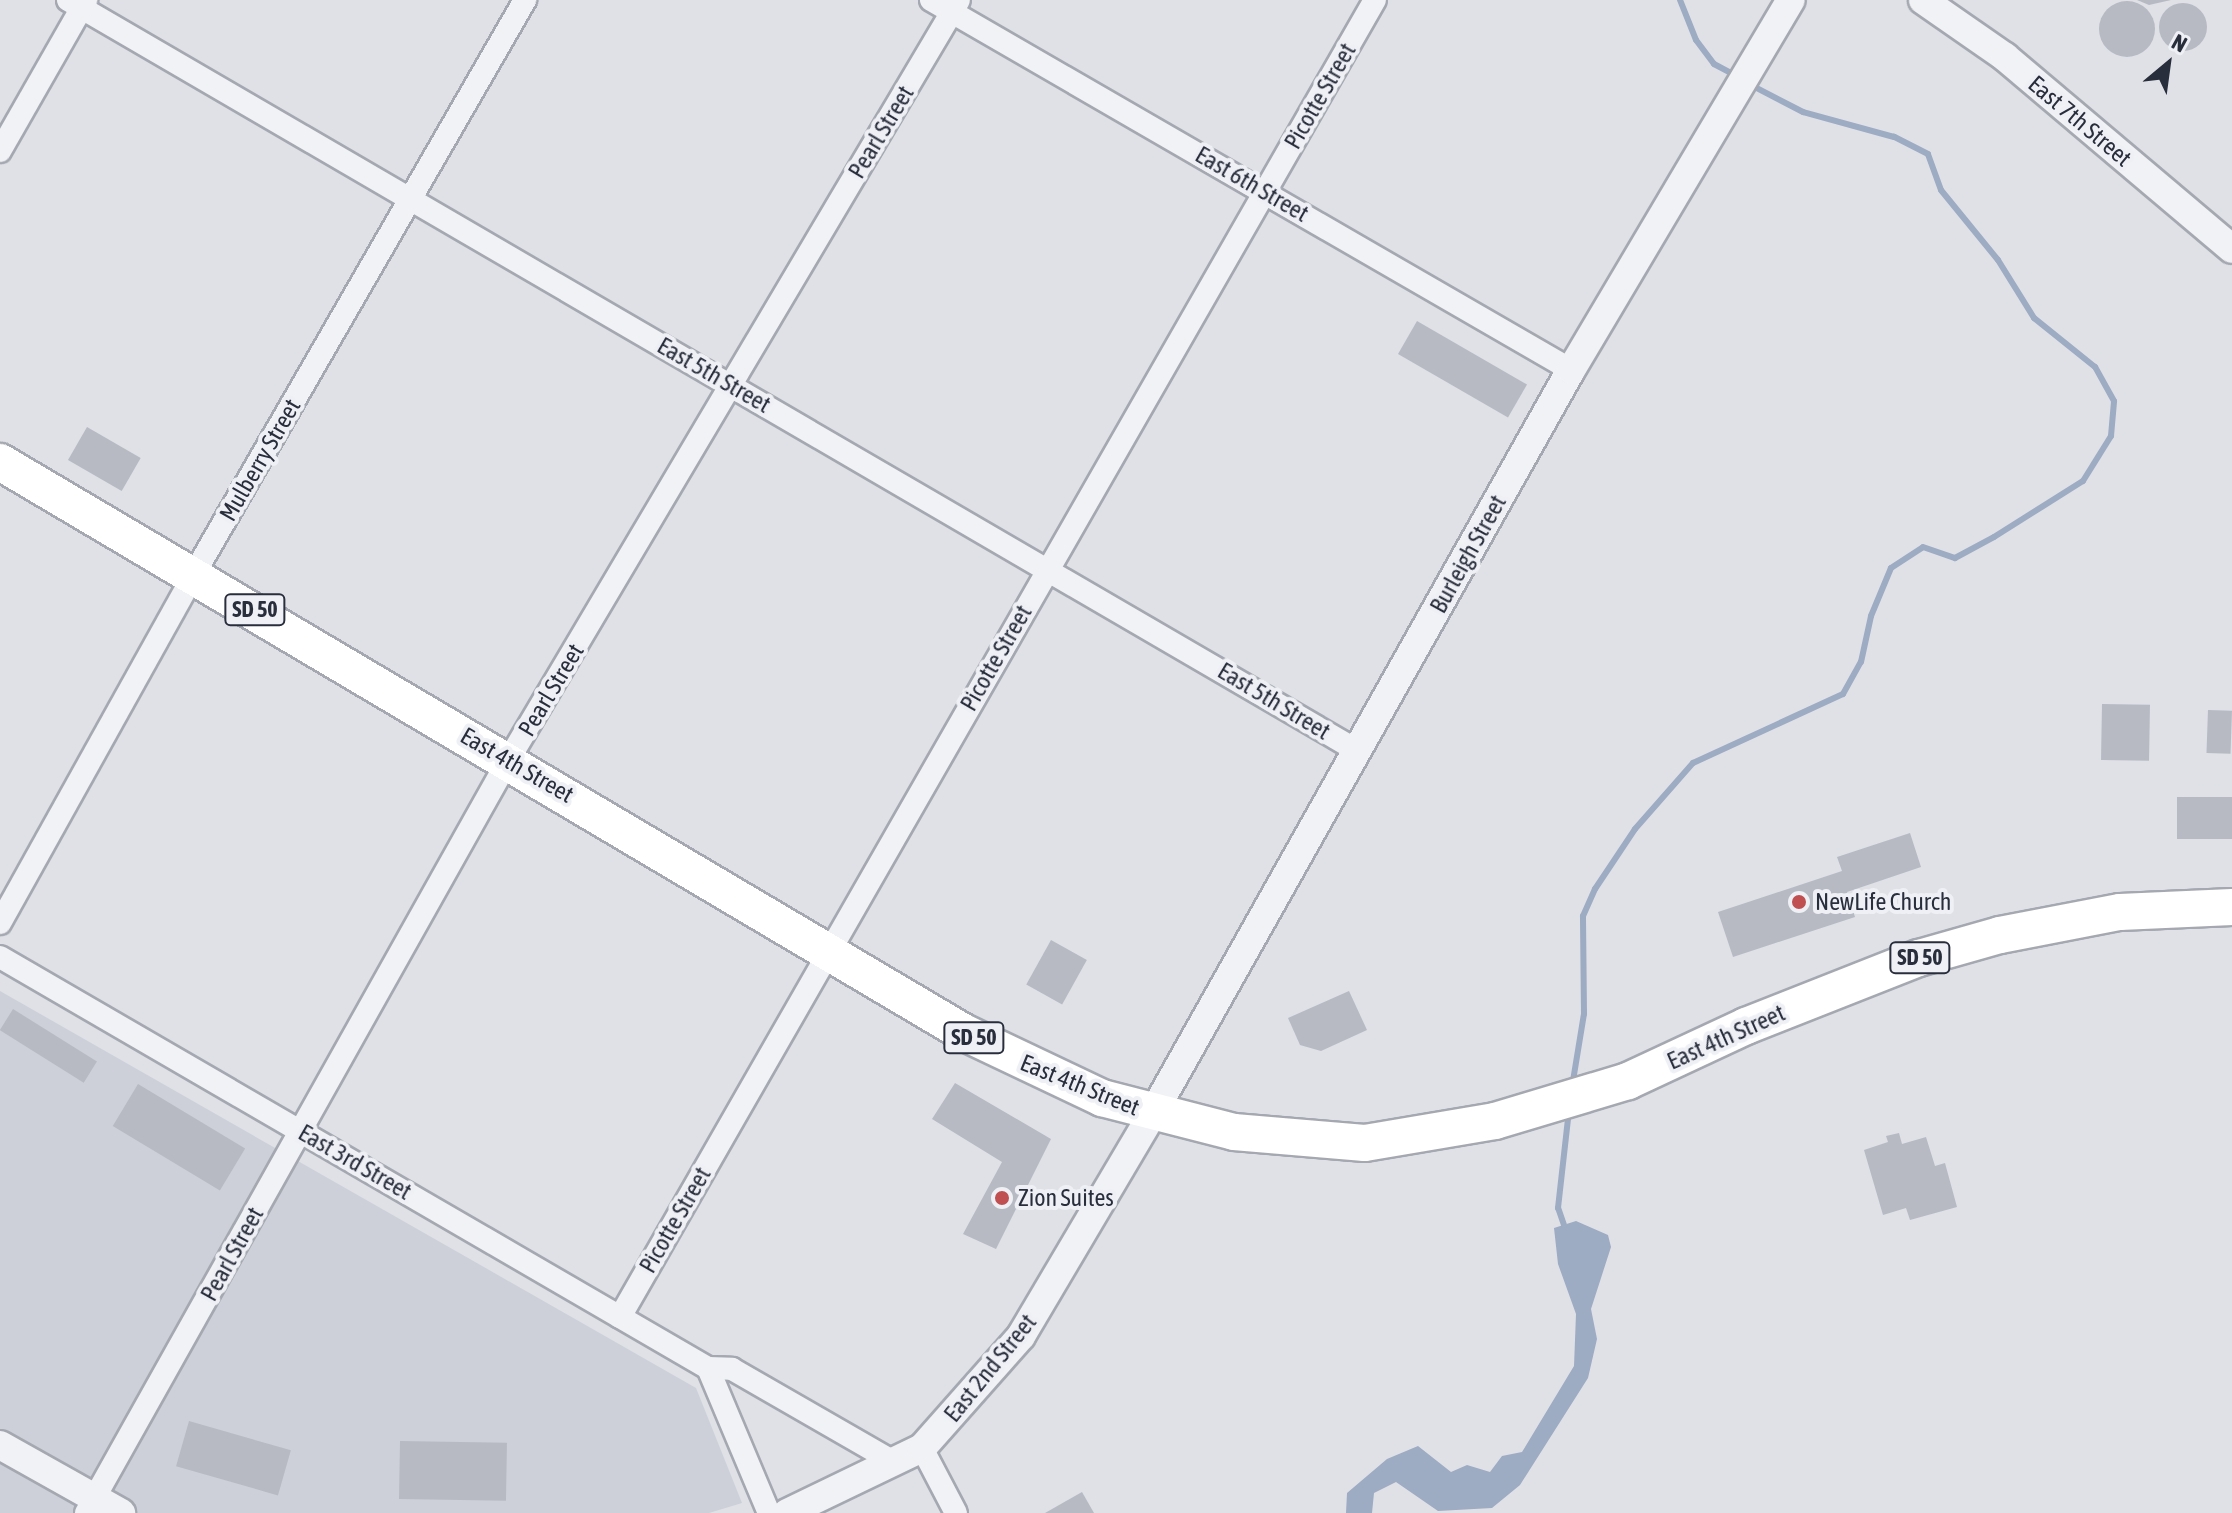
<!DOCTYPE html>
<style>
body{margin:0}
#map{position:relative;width:2232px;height:1513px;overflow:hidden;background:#dfe1e7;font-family:"Asap Condensed",sans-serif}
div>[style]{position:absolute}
.built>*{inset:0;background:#cdd0d8}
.water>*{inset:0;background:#9dabc3}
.stream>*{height:6px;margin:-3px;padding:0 3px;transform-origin:3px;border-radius:3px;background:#9dabc3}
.building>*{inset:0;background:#b7bac3;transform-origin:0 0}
.round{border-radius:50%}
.roads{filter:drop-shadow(2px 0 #a5a8b0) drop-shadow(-2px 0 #a5a8b0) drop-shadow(0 2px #a5a8b0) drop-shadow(0 -2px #a5a8b0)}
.minor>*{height:22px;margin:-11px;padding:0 11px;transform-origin:11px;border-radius:11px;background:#f1f2f5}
.tertiary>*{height:28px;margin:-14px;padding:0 14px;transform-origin:14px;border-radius:14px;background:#f1f2f5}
.trunk>*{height:36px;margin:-18px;padding:0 18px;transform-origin:18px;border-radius:18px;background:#fff}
.dots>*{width:22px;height:22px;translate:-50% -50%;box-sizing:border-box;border:4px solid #eef0f5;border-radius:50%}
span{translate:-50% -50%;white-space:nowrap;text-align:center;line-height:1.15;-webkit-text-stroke:8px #eef0f5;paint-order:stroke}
.shield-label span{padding:2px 6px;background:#eef0f5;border:2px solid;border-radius:6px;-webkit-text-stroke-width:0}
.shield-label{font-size:22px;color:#292e3c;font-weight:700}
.street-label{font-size:24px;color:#292e3c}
.poi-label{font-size:24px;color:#292e3c}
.left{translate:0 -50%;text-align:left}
.north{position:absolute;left:2128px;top:24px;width:80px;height:80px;-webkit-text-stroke:6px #eef0f5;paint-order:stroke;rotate:29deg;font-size:22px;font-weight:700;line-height:32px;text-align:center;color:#292e3c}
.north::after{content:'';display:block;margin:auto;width:28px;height:36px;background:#292e3c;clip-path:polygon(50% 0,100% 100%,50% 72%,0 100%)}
</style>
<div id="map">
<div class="built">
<i style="clip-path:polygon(0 991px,696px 1388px,742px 1503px,709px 1513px,0 1513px)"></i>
</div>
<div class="water">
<i style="clip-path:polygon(1576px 1221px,1608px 1235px,1611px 1247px,1591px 1309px,1597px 1339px,1588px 1378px,1520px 1485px,1492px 1508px,1438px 1511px,1396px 1482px,1374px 1493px,1372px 1513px,1346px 1513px,1347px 1493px,1387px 1459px,1418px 1446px,1451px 1472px,1467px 1465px,1490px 1472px,1502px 1456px,1522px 1452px,1574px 1366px,1576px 1314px,1558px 1264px,1554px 1228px)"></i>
</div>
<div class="stream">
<i style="left:1680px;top:0;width:43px;rotate:68.2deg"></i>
<i style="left:1696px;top:40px;width:30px;rotate:53deg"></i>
<i style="left:1714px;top:64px;width:27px;rotate:28deg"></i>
<i style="left:1572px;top:1087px;width:74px;rotate:-80.7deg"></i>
<i style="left:1584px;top:1014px;width:98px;rotate:-90.6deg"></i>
<i style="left:1583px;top:916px;width:30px;rotate:-66deg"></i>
<i style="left:1595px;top:889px;width:72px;rotate:-56.3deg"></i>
<i style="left:1635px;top:829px;width:88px;rotate:-48.7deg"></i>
<i style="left:1693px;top:763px;width:165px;rotate:-24.7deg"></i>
<i style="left:1843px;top:694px;width:37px;rotate:-61deg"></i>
<i style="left:1861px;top:662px;width:47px;rotate:-77.7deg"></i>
<i style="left:1871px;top:616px;width:52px;rotate:-67.4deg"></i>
<i style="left:1891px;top:568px;width:38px;rotate:-33deg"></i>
<i style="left:1923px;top:547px;width:34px;rotate:19deg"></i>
<i style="left:1955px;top:558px;width:44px;rotate:-28.3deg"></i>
<i style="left:1994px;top:537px;width:105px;rotate:-32.2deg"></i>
<i style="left:2083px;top:481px;width:53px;rotate:-58.1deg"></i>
<i style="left:2111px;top:436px;width:35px;rotate:-85deg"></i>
<i style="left:2114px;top:401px;width:39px;rotate:-119deg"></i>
<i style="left:2095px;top:367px;width:78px;rotate:-141.2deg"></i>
<i style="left:2034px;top:318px;width:68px;rotate:-121.8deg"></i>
<i style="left:1998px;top:260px;width:90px;rotate:-129.2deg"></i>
<i style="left:1941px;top:190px;width:38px;rotate:-110deg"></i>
<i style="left:1928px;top:154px;width:38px;rotate:-153deg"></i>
<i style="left:1894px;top:137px;width:94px;rotate:-164.6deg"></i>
<i style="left:1803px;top:112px;width:59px;rotate:-152.6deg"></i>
<i style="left:1564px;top:1225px;width:18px;rotate:-109deg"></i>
<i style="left:1558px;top:1208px;width:99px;rotate:-83.6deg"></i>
</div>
<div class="building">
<i style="clip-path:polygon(2137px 0,2171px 0,2149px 5px)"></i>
<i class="round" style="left:2099px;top:1px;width:56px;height:56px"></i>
<i class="round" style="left:2159px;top:3px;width:48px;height:48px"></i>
<i style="left:1417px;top:321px;width:127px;height:38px;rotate:30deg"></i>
<i style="left:87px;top:427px;width:62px;height:38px;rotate:30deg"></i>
<i style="left:2102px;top:704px;width:48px;height:56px;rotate:1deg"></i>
<i style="left:2208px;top:710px;width:24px;height:43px;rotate:2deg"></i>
<i style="left:2232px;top:797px;width:42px;height:55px;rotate:90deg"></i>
<i style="clip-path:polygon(1910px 833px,1921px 867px,1847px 892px,1855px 917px,1733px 957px,1718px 912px,1842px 871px,1837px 857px)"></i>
<i style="left:1051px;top:940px;width:41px;height:51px;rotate:29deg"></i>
<i style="clip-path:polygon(1349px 991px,1367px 1030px,1321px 1051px,1300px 1045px,1288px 1018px)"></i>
<i style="left:13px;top:1009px;width:99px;height:25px;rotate:32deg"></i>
<i style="clip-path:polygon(955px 1083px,1051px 1139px,996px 1249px,963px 1234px,1002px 1162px,932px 1119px)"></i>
<i style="left:138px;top:1084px;width:125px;height:49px;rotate:31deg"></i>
<i style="clip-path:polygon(1899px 1133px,1902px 1144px,1926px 1137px,1935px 1166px,1945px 1163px,1957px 1207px,1910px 1220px,1906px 1208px,1883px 1215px,1864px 1150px,1888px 1142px,1886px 1136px)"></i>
<i style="left:189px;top:1421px;width:106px;height:47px;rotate:16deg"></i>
<i style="left:400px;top:1441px;width:107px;height:58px;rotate:1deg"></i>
<i style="clip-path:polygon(1082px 1492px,1094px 1513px,1045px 1513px)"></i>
</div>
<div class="roads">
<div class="minor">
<i style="left:68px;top:0;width:1493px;rotate:30.21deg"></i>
<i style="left:931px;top:0;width:739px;rotate:30.03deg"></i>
<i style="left:0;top:151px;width:174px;rotate:-60.3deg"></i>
<i style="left:0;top:923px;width:399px;rotate:-60.9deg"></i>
<i style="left:194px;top:574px;width:663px;rotate:-60.03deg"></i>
<i style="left:0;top:957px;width:819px;rotate:30.14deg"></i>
<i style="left:708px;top:1368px;width:24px;rotate:2deg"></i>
<i style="left:732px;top:1369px;width:187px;rotate:29.9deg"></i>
<i style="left:620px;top:1317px;width:1518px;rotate:-60.18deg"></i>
<i style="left:708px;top:1368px;width:157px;rotate:67.2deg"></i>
<i style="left:922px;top:1448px;width:73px;rotate:62.4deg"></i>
<i style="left:86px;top:1513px;width:865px;rotate:-60.71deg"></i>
<i style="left:509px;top:759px;width:882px;rotate:-59.34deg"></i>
</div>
<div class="tertiary">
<i style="left:1923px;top:0;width:100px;rotate:34.8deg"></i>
<i style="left:2005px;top:57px;width:297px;rotate:40.2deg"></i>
<i style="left:0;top:1445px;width:139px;rotate:29.3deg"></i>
<i style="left:787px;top:1513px;width:150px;rotate:-25.7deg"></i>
<i style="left:922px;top:1448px;width:149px;rotate:-48.5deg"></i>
<i style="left:1021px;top:1336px;width:259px;rotate:-59.4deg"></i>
<i style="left:1153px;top:1113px;width:853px;rotate:-60.64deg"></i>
<i style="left:1571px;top:370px;width:430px;rotate:-59.3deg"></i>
</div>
<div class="trunk">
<i style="left:0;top:462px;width:1119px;rotate:30.62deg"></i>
<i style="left:963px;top:1032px;width:154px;rotate:25.4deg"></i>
<i style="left:1102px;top:1098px;width:136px;rotate:14.4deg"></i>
<i style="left:1234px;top:1132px;width:131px;rotate:4.8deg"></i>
<i style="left:1365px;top:1143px;width:132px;rotate:-9.6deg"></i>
<i style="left:1495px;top:1121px;width:139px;rotate:-16.7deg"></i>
<i style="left:1628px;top:1081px;width:130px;rotate:-25deg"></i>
<i style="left:1746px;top:1026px;width:186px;rotate:-21.5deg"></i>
<i style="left:1919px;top:958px;width:84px;rotate:-15.9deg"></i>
<i style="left:2000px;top:935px;width:122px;rotate:-10.9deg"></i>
<i style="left:2120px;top:912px;width:112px;rotate:-2.6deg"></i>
</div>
</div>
<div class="dots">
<i style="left:1799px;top:902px;background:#c04f52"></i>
<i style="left:1002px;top:1198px;background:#c04f52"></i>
</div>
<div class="shield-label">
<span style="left:255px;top:610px">SD 50</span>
<span style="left:1920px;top:958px">SD 50</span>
<span style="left:974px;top:1038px">SD 50</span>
</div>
<div class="street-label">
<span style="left:1320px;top:96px;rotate:-60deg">Picotte Street</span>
<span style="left:2080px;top:121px;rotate:40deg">East 7th Street</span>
<span style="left:881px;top:132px;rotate:-59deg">Pearl Street</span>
<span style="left:1252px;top:184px;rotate:30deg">East 6th Street</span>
<span style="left:714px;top:375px;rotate:30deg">East 5th Street</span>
<span style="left:260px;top:460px;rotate:-60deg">Mulberry Street</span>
<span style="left:1468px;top:554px;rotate:-61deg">Burleigh Street</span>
<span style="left:996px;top:658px;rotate:-60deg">Picotte Street</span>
<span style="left:551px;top:690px;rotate:-59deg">Pearl Street</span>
<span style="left:1274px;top:701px;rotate:31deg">East 5th Street</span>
<span style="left:517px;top:765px;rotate:30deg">East 4th Street</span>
<span style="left:1726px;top:1037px;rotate:-24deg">East 4th Street</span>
<span style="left:1080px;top:1085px;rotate:22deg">East 4th Street</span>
<span style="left:355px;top:1162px;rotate:30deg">East 3rd Street</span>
<span style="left:675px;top:1220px;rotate:-60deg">Picotte Street</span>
<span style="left:232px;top:1254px;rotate:-61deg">Pearl Street</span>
<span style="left:990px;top:1368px;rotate:-51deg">East 2nd Street</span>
</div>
<div class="poi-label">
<span class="left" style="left:1815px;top:902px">NewLife Church</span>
<span class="left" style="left:1018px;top:1198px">Zion Suites</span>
</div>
<div class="north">N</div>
</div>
